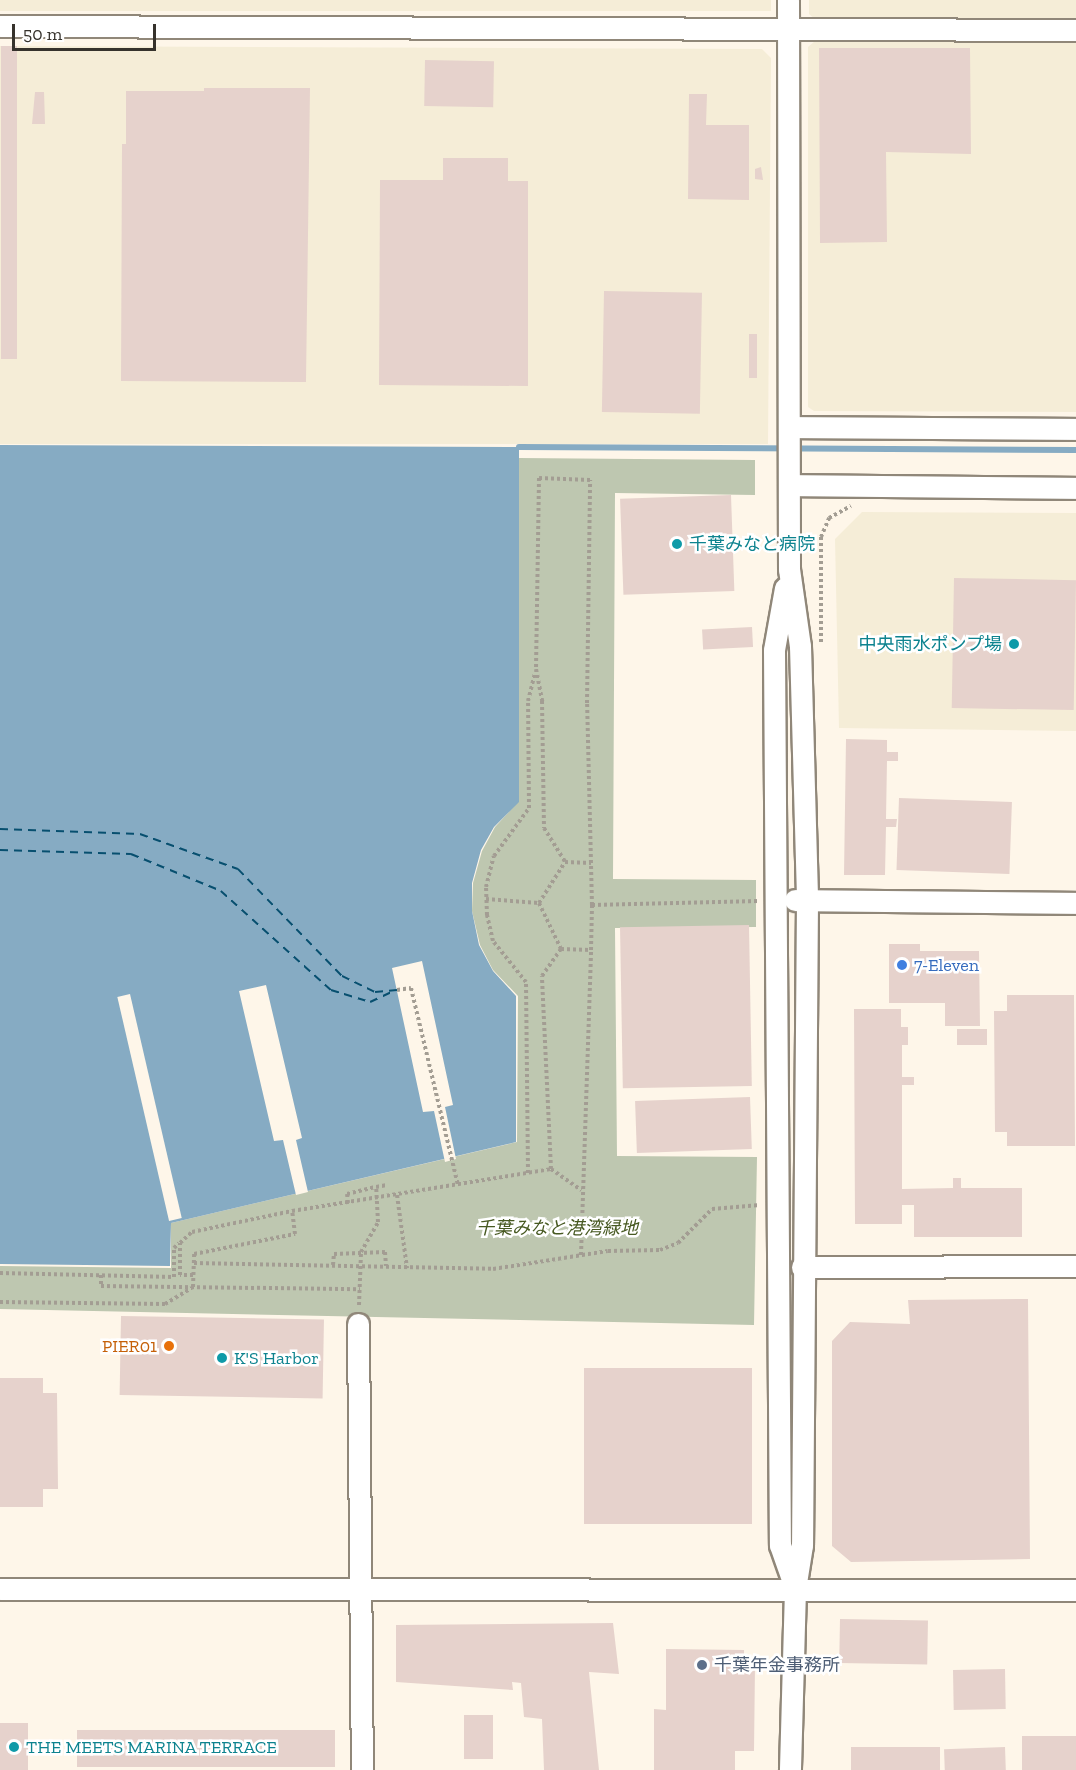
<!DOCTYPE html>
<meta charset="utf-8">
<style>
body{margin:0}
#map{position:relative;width:1076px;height:1770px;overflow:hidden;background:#fef6e9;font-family:"Zilla Slab","Noto Sans JP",serif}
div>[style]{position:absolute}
.industrial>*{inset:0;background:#f5edd7;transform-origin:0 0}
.green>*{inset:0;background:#bec7b0}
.water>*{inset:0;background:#86abc3}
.pier>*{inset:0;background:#fef6e9;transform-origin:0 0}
.stream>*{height:6px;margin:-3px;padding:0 3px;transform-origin:3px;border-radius:3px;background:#86abc3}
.ferry>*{height:1.5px;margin-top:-0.75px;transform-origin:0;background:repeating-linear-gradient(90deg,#074f6f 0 8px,transparent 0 14px)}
.building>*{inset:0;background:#e6d2cc;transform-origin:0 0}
.path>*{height:4px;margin-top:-2px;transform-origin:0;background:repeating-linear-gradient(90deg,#a39d93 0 3px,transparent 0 6px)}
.roads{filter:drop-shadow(2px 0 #908779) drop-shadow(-2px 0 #908779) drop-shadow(0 2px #908779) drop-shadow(0 -2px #908779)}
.minor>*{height:21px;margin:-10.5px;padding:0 10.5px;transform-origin:10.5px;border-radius:10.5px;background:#fff}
.path-bridge>*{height:4px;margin-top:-2px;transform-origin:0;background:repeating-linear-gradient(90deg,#a39d93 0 3px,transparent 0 6px)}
.dots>*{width:16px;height:16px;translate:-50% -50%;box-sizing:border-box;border:3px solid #fff;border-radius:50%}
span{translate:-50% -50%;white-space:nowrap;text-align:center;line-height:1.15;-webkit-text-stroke:5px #fff;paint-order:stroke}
.culture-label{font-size:18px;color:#0d838f}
.left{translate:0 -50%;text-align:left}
.right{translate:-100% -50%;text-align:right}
.shop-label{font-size:18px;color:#366cbe}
.park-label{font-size:18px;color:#475921;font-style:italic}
.food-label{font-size:18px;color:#c56008}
.service-label{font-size:18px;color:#4e5e75}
.scale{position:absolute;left:12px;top:24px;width:144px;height:27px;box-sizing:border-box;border:3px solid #36322c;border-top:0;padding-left:8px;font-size:18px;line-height:21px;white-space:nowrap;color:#36322c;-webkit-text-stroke:4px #fff;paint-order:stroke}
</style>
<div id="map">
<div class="industrial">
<i style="left:0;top:0;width:771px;height:11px"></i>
<i style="clip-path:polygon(809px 0,1076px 0,1076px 20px,816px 20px,809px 14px)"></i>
<i style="clip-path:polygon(815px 41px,1076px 42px,1076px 412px,814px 411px,808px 407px,808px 47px)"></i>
<i style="clip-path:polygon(0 46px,762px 49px,771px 58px,768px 444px,0 444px)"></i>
<i style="clip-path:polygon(862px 512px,1076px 513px,1076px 731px,839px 728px,835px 539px)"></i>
</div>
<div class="green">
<i style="clip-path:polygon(519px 458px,755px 460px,755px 495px,615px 493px,613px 879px,756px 880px,756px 927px,615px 928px,617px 1156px,757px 1157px,754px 1325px,0 1309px,0 1266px,171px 1268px,171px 1223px,517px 1142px,518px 996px,493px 970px,480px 945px,472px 911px,473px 883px,482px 851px,495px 827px,518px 802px)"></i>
</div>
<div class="water">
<i style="clip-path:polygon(0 445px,519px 447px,519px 802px,494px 827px,481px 850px,472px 883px,472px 911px,479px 945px,493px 971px,516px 996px,516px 1142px,171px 1223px,170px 1266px,0 1264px)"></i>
</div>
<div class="pier">
<i style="clip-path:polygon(422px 961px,453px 1105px,445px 1107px,456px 1159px,445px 1162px,434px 1111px,423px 1112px,392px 968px)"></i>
<i style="clip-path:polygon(266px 985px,302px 1138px,296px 1140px,308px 1192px,296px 1195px,283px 1140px,274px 1141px,239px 991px)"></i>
<i style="left:130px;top:994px;width:230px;height:13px;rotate:77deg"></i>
</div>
<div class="stream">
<i style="left:519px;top:447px;width:557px;rotate:0.31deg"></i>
</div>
<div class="ferry">
<i style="left:0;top:829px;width:140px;rotate:2deg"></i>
<i style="left:140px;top:834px;width:104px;rotate:19.7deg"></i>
<i style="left:238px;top:869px;width:149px;rotate:45.8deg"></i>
<i style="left:342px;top:976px;width:37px;rotate:26deg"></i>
<i style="left:375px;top:992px;width:22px;rotate:-5deg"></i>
<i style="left:0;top:850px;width:131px;rotate:1.7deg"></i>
<i style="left:131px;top:854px;width:97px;rotate:22.3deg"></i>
<i style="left:221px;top:891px;width:148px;rotate:42deg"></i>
<i style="left:331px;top:990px;width:41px;rotate:17.1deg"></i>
<i style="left:370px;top:1002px;width:26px;rotate:-25deg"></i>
</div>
<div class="building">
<i style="left:1px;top:46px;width:16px;height:313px"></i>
<i style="clip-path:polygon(819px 48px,970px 48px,971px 154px,886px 152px,887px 242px,820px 243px)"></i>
<i style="left:425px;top:60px;width:69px;height:46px;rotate:1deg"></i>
<i style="clip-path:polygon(204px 88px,310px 88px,306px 382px,121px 381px,122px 144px,126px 144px,126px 91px,204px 91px)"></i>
<i style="clip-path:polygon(35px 92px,44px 92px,45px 124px,32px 124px)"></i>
<i style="clip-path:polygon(689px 94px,707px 94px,706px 125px,749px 125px,749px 200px,688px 199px)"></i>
<i style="clip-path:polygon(443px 158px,508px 158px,508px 181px,528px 181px,528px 386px,379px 385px,380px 180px,443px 180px)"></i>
<i style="clip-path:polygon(761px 167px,763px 180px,755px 179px,755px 169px)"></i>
<i style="left:604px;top:291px;width:98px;height:121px;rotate:1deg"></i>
<i style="left:749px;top:334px;width:8px;height:44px"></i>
<i style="left:731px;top:495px;width:96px;height:111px;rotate:88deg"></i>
<i style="left:954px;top:578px;width:122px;height:130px;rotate:1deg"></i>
<i style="left:752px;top:627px;width:20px;height:50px;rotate:87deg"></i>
<i style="clip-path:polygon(846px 739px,887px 740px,887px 752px,898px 752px,898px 761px,887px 761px,886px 819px,897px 819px,896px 827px,886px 827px,885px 875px,844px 875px)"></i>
<i style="left:899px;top:798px;width:113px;height:72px;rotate:2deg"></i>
<i style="left:749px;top:925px;width:161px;height:129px;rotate:89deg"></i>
<i style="clip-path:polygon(889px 944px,920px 944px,920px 951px,979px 951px,980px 1026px,945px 1026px,945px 1003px,889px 1003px)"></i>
<i style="clip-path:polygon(1007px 995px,1074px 995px,1075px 1146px,1007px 1146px,1007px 1132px,995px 1132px,994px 1011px,1007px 1011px)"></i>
<i style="clip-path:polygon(854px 1009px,901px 1009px,901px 1027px,908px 1027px,908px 1045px,902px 1045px,902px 1077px,914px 1077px,914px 1085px,902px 1085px,902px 1189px,953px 1188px,953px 1178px,961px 1178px,961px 1188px,1022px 1188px,1022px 1237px,914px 1237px,914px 1205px,902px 1205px,902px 1224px,855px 1224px)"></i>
<i style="left:957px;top:1029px;width:30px;height:16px"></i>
<i style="left:750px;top:1097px;width:52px;height:115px;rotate:88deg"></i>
<i style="clip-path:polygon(1028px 1299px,1030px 1559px,851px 1562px,832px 1546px,832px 1341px,850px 1322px,910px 1324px,908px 1300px)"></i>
<i style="left:121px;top:1316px;width:203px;height:79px;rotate:1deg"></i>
<i style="left:584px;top:1368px;width:168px;height:156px"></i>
<i style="clip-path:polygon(0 1378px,43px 1378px,43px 1393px,57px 1393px,58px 1489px,43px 1489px,43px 1507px,0 1507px)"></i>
<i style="left:840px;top:1619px;width:88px;height:44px;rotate:1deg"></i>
<i style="clip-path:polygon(613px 1623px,619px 1674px,589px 1672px,599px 1770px,544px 1770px,542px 1719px,524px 1717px,521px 1683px,512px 1682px,513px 1690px,396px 1682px,396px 1625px)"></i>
<i style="clip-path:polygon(666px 1649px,744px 1650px,744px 1666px,755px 1666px,754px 1751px,735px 1751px,735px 1770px,654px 1770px,654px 1709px,666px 1710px)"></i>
<i style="left:1005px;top:1669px;width:40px;height:52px;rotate:89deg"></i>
<i style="left:464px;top:1715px;width:29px;height:44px"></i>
<i style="left:0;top:1723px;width:28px;height:47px"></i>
<i style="left:335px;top:1730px;width:37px;height:258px;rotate:90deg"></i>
<i style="left:1022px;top:1736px;width:54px;height:34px"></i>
<i style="left:940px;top:1747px;width:23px;height:89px;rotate:90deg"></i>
<i style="left:1005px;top:1747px;width:23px;height:61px;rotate:88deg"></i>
</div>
<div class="path">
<i style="left:821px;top:642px;width:105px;rotate:-90deg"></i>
<i style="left:821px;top:537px;width:21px;rotate:-67deg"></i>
<i style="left:829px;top:518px;width:25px;rotate:-29deg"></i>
<i style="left:486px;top:899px;width:53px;rotate:4.3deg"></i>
<i style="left:592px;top:905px;width:167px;rotate:-1.4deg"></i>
<i style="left:561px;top:949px;width:51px;rotate:-115.6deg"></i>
<i style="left:539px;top:903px;width:49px;rotate:-57.6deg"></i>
<i style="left:397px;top:990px;width:14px;rotate:-8deg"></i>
<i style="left:411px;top:988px;width:203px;rotate:76.6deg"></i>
<i style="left:551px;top:1169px;width:193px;rotate:-92.7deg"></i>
<i style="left:542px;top:976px;width:33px;rotate:-55deg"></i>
<i style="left:561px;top:949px;width:30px;rotate:2deg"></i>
<i style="left:528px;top:1173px;width:191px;rotate:-90.6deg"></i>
<i style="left:526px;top:982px;width:53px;rotate:-128.8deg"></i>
<i style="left:493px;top:941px;width:27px;rotate:-103deg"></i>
<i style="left:487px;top:915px;width:28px;rotate:-92deg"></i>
<i style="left:486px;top:887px;width:32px;rotate:-76deg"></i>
<i style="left:494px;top:856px;width:59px;rotate:-53.9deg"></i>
<i style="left:529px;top:808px;width:107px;rotate:-90.5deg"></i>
<i style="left:528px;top:701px;width:30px;rotate:-76deg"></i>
<i style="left:397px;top:1195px;width:74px;rotate:82.2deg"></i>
<i style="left:348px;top:1203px;width:9px;rotate:-96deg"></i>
<i style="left:347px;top:1194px;width:30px;rotate:-14deg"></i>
<i style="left:581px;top:1255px;width:305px;rotate:-88.1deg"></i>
<i style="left:591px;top:950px;width:45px;rotate:-88.7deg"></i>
<i style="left:592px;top:905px;width:42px;rotate:-91.4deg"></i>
<i style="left:591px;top:863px;width:160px;rotate:-91.4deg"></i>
<i style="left:587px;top:703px;width:223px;rotate:-89.2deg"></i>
<i style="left:590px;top:480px;width:51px;rotate:-177.8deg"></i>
<i style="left:539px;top:478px;width:191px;rotate:90.9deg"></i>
<i style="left:536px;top:669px;width:33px;rotate:79deg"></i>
<i style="left:542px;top:701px;width:127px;rotate:89.1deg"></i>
<i style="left:544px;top:828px;width:40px;rotate:58deg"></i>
<i style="left:565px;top:862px;width:26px;rotate:2deg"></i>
<i style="left:194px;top:1263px;width:299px;rotate:1.1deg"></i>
<i style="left:493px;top:1269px;width:116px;rotate:-8.9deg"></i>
<i style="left:608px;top:1251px;width:52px;rotate:-1.1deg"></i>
<i style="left:660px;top:1250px;width:19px;rotate:-21deg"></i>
<i style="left:678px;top:1243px;width:48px;rotate:-45deg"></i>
<i style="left:712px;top:1209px;width:48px;rotate:-4.8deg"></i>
<i style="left:333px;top:1265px;width:11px;rotate:-85deg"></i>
<i style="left:334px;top:1254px;width:51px;rotate:-2.2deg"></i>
<i style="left:385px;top:1252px;width:14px;rotate:86deg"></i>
<i style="left:0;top:1273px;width:174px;rotate:1.3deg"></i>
<i style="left:174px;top:1277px;width:29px;rotate:-90deg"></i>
<i style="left:174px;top:1248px;width:7px;rotate:-45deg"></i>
<i style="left:101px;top:1275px;width:11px;rotate:90deg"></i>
<i style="left:101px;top:1286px;width:259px;rotate:0.7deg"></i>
<i style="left:193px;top:1275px;width:13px;rotate:180deg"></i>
<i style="left:180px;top:1275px;width:32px;rotate:-90deg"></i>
<i style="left:180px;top:1243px;width:16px;rotate:-43deg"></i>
<i style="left:192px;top:1232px;width:102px;rotate:-11.9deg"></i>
<i style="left:292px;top:1211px;width:262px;rotate:-9.2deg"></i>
<i style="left:551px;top:1169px;width:37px;rotate:35deg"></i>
<i style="left:193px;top:1287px;width:33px;rotate:-88deg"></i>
<i style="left:194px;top:1254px;width:103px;rotate:-11.2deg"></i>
<i style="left:295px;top:1234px;width:23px;rotate:-97deg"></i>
<i style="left:0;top:1302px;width:165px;rotate:0.7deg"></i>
<i style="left:165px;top:1304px;width:31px;rotate:-31deg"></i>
<i style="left:359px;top:1305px;width:53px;rotate:-87.8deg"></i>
</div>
<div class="roads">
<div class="minor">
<i style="left:788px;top:0;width:569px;rotate:89.9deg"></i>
<i style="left:789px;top:569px;width:78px;rotate:81.9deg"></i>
<i style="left:800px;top:646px;width:254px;rotate:88.4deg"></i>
<i style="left:807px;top:900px;width:645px;rotate:90.44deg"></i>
<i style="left:802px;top:1545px;width:45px;rotate:99deg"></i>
<i style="left:795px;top:1589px;width:181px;rotate:91.6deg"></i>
<i style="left:0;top:26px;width:1076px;rotate:0.21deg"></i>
<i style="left:789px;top:427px;width:287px;rotate:0.4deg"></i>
<i style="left:790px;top:485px;width:286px;rotate:0.6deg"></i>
<i style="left:785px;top:588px;width:63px;rotate:100.1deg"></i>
<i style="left:774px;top:650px;width:895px;rotate:89.62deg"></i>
<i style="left:780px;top:1545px;width:42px;rotate:70.7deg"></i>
<i style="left:795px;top:900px;width:281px;rotate:0.6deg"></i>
<i style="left:802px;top:1267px;width:274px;rotate:-0.2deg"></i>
<i style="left:358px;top:1324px;width:446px;rotate:89.5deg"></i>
<i style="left:0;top:1589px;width:1076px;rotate:0.05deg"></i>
</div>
</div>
<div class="path-bridge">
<i style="left:361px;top:1252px;width:34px;rotate:-60deg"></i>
<i style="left:378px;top:1222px;width:35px;rotate:-93deg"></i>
<i style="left:376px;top:1187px;width:11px;rotate:-10deg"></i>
</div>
<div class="dots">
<i style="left:677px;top:544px;background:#0f9aa8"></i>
<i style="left:1014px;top:644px;background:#0f9aa8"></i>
<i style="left:902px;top:965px;background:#3f7fe0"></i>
<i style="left:169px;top:1346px;background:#e8710a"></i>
<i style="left:222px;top:1358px;background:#0f9aa8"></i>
<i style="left:702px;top:1665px;background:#5c6f8a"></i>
<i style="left:14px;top:1747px;background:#0f9aa8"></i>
</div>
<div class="culture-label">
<span class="left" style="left:689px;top:544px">千葉みなと病院</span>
<span class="right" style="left:1002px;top:644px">中央雨水ポンプ場</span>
<span class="left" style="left:234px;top:1358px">K'S Harbor</span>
<span class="left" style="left:26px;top:1747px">THE MEETS MARINA TERRACE</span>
</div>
<div class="shop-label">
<span class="left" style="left:914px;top:965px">7-Eleven</span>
</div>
<div class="park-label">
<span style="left:557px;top:1228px">千葉みなと港湾緑地</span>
</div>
<div class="food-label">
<span class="right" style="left:157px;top:1346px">PIER01</span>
</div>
<div class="service-label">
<span class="left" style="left:714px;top:1665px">千葉年金事務所</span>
</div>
<div class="scale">50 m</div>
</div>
